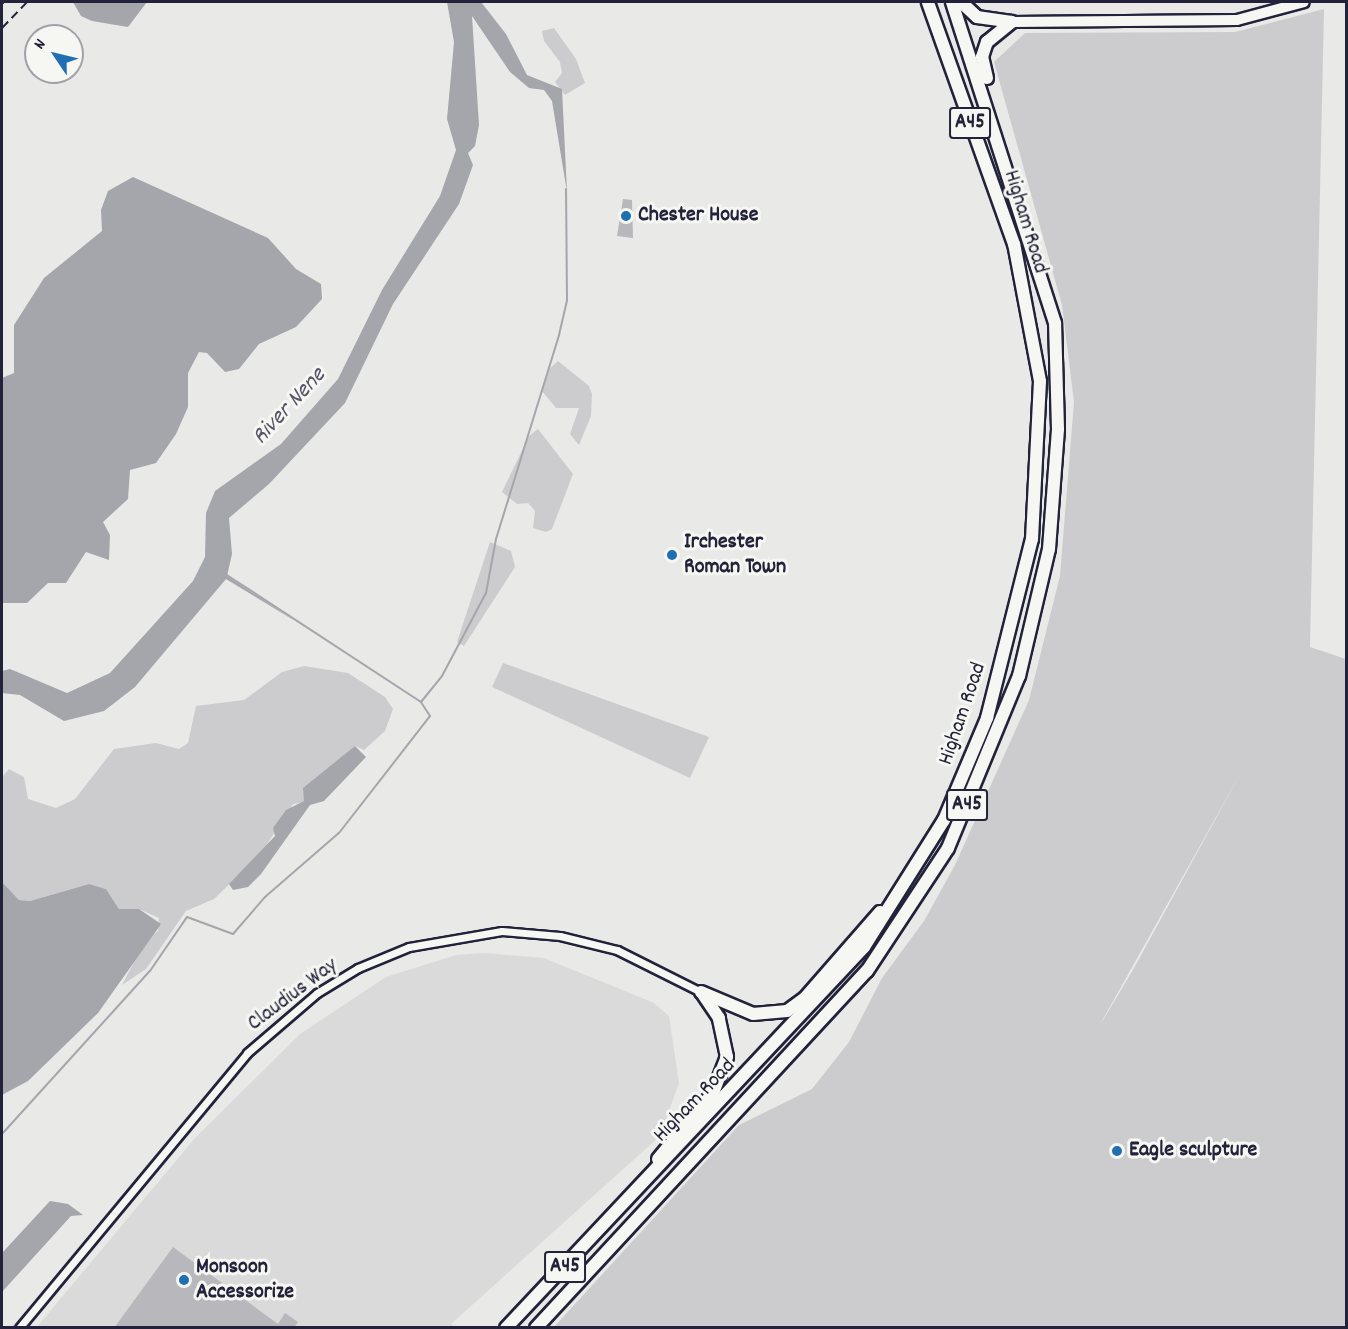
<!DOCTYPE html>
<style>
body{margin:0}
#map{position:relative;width:1348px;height:1329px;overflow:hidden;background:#e9e9e7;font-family:Dekko,sans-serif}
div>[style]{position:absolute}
.built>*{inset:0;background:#dadada}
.green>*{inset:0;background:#ccccce}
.water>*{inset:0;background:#a5a5ac}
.stream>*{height:2px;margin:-1px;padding:0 1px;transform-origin:1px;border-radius:1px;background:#a5a5ac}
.building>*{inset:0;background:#b8b8bc}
.roads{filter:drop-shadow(2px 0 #22223b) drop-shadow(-2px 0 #22223b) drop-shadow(0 2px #22223b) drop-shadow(0 -2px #22223b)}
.street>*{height:7px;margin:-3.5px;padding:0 3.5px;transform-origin:3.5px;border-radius:3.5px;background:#f6f6f2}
.secondary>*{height:10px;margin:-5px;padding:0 5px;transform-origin:5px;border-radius:5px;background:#f6f6f2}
.highway>*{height:12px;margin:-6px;padding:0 6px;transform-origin:6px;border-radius:6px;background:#f6f6f2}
.rail>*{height:2px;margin-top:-1px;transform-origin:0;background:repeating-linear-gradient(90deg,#22223b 0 9px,transparent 0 13.5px)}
.dots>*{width:16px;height:16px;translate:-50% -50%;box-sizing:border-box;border:3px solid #f6f6f2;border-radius:50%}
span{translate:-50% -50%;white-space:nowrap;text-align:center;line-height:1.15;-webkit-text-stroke:6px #f6f6f2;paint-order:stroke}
.shield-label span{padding:2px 4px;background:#f6f6f2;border:2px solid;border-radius:4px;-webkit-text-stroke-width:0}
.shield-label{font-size:21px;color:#22223b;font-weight:700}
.poi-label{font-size:22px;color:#22223b;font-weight:700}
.left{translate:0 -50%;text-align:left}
.street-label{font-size:22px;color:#22223b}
.water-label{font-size:24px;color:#565668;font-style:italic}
.frame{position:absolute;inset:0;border:3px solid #22223b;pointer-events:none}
.north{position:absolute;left:24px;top:24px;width:60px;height:60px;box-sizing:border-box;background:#f6f6f2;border:2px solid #a1a1a9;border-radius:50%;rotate:305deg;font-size:16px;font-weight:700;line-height:24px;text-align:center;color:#22223b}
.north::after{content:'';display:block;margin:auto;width:21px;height:27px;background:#1f6fb2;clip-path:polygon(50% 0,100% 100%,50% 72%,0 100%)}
</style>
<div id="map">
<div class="built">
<i style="clip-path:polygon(484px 953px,544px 958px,654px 1003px,669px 1016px,679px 1083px,660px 1136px,451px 1324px,455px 1327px,36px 1328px,195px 1138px,300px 1034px,386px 977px,456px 955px)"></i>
</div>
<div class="green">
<i style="clip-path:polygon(evenodd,1324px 9px,1310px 647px,1346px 659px,1346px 1327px,553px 1328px,739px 1125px,812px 1089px,849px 1042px,882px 978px,924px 921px,955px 865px,1029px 700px,1060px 576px,1074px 402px,1062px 305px,994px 62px,1025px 33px,1235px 32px,1324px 9px,1244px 767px,1134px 968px,1102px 1022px,1102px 1021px,1244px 767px)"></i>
<i style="clip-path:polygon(554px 28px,576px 59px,585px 83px,565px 95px,555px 82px,562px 73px,560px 62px,544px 41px,542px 31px)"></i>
<i style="clip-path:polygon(558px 361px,589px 386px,592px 394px,591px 416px,579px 445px,570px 434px,579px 408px,556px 408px,542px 391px,549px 369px)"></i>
<i style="clip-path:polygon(538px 429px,573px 474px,552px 529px,546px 532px,533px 528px,535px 511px,528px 503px,517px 504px,502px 492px,529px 436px)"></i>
<i style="clip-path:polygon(490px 542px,511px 551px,515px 567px,464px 646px,457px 642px)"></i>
<i style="clip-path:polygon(503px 663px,709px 737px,690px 778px,492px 687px)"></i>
<i style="clip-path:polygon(304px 666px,348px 673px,385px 697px,393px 709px,385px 731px,364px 750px,355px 746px,304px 802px,293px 804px,260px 855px,214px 899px,186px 911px,146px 969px,122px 985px,146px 939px,158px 931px,159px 918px,139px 909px,119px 909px,106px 889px,89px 884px,30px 901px,19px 900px,2px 882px,2px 777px,9px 769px,24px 777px,28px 799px,56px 808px,75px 799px,114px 749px,156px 743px,179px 749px,188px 743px,196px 706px,244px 700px,282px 672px)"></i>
</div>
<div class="water">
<i style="clip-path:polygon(73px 2px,147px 2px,128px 27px,92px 21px,81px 16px)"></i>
<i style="clip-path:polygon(447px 2px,481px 2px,506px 34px,527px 75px,562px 89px,567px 192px,552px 101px,544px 90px,529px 88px,510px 72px,472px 16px,479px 125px,475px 146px,468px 153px,473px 165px,459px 204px,393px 304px,345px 403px,269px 484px,229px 518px,232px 554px,227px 576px,295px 621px,226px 579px,135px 687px,104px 711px,64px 721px,20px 695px,2px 693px,2px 671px,10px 669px,67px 693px,110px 673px,193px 581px,205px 557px,206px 513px,215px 491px,281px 444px,338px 379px,382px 290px,440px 196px,456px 150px,447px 119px,454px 42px)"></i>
<i style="clip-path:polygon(133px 177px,268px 238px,296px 269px,321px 284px,322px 299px,296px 327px,259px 344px,239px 369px,225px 372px,207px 353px,199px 352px,188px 373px,188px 407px,176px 434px,156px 463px,130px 470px,128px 499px,103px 522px,110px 535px,109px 560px,86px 552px,66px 583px,48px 583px,27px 603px,2px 603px,2px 378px,14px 373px,14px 325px,44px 278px,102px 231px,101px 210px,108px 191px)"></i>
<i style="clip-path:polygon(355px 746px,366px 757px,324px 801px,310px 805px,261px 874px,248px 887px,233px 890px,229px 884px,275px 836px,273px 828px,286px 810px,304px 801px,303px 788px)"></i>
<i style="clip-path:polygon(2px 882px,19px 900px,30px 901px,89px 884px,106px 889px,119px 909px,139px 909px,161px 924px,98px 1013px,28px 1081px,2px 1095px)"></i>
<i style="clip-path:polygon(50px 1201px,68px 1204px,83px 1215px,71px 1216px,2px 1292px,2px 1253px)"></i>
</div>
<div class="stream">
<i style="left:421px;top:702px;width:33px;rotate:-51deg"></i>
<i style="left:442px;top:676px;width:94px;rotate:-62.1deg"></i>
<i style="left:486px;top:593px;width:55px;rotate:-79.5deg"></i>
<i style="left:496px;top:539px;width:214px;rotate:-72.8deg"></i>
<i style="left:559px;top:335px;width:36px;rotate:-77deg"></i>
<i style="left:567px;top:300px;width:111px;rotate:-90.5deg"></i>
<i style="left:2px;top:1134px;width:220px;rotate:-47.8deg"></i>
<i style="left:150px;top:971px;width:65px;rotate:-55.6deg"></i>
<i style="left:187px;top:917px;width:49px;rotate:20.3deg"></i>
<i style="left:233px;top:934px;width:49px;rotate:-49.1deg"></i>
<i style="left:265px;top:897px;width:98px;rotate:-40.9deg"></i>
<i style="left:339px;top:833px;width:148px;rotate:-52.1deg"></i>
<i style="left:430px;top:716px;width:17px;rotate:-123deg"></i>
<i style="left:421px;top:702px;width:232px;rotate:-146.8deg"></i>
</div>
<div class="building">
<i style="clip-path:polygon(623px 199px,632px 200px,633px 238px,617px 236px)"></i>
<i style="clip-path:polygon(173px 1247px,278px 1324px,285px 1313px,298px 1322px,294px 1328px,114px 1328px)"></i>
</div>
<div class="roads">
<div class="street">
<i style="left:19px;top:1328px;width:357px;rotate:-50.3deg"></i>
<i style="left:247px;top:1053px;width:92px;rotate:-40.6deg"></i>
<i style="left:317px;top:993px;width:48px;rotate:-31.4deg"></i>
<i style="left:358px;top:968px;width:55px;rotate:-22.4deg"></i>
<i style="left:409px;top:947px;width:94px;rotate:-9.8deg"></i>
<i style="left:502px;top:931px;width:58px;rotate:4.9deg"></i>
<i style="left:560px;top:936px;width:59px;rotate:13.8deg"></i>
<i style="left:617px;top:950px;width:94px;rotate:26.6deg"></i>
</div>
<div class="secondary">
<i style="left:1012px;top:22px;width:225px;rotate:-0.5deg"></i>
<i style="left:1237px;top:20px;width:69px;rotate:-15deg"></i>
</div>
<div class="highway">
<i style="left:961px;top:2px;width:22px;rotate:43deg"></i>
<i style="left:977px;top:17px;width:35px;rotate:8deg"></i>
<i style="left:987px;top:78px;width:22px;rotate:-103deg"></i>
<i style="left:982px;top:57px;width:16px;rotate:-72deg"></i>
<i style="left:987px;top:42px;width:32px;rotate:-39deg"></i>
<i style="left:701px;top:992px;width:56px;rotate:22.9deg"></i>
<i style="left:753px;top:1014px;width:34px;rotate:-5deg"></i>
<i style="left:787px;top:1011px;width:22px;rotate:-36deg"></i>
<i style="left:805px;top:998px;width:114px;rotate:-48.9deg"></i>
<i style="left:658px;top:1159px;width:86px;rotate:-50.2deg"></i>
<i style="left:713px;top:1093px;width:39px;rotate:-69deg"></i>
<i style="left:727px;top:1057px;width:40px;rotate:-102deg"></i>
<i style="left:719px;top:1018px;width:30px;rotate:-124deg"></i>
<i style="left:506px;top:1328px;width:523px;rotate:-46.78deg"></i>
<i style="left:864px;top:947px;width:150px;rotate:-57.8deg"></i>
<i style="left:944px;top:820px;width:111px;rotate:-67.1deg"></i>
<i style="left:987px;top:718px;width:185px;rotate:-75.9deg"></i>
<i style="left:1032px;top:539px;width:158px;rotate:-87.1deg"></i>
<i style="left:1040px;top:381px;width:139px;rotate:-100.7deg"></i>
<i style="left:1014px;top:244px;width:257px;rotate:-109.6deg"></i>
<i style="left:536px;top:1328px;width:487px;rotate:-47.2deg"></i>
<i style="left:867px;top:971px;width:147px;rotate:-56.6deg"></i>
<i style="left:948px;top:848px;width:186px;rotate:-67.6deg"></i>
<i style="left:1019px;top:676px;width:130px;rotate:-76.7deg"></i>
<i style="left:1049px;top:549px;width:120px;rotate:-85.7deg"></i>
<i style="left:1058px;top:429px;width:106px;rotate:-91.6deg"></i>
<i style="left:1055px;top:323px;width:337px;rotate:-107.8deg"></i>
</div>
</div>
<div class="rail">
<i style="left:2px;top:4px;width:3px;rotate:-45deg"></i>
<i style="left:2px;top:28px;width:36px;rotate:-46deg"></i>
</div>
<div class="dots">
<i style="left:626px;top:216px;background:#1f6fb2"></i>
<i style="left:672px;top:555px;background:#1f6fb2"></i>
<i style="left:1117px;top:1151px;background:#1f6fb2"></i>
<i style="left:184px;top:1280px;background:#1f6fb2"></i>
</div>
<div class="shield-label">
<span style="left:970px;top:123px">A45</span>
<span style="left:967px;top:805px">A45</span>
<span style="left:565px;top:1267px">A45</span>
</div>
<div class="poi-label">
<span class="left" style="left:638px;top:216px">Chester House</span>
<span class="left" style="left:684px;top:555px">Irchester<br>Roman Town</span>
<span class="left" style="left:1129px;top:1151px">Eagle sculpture</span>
<span class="left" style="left:196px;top:1280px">Monsoon<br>Accessorize</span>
</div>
<div class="street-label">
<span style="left:1025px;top:222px;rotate:73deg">Higham Road</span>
<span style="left:963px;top:714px;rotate:-71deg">Higham Road</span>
<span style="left:293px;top:995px;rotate:-37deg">Claudius Way</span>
<span style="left:695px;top:1101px;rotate:-46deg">Higham Road</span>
</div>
<div class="water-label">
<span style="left:290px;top:407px;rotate:-47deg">River Nene</span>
</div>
<div class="frame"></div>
<div class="north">N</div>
</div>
